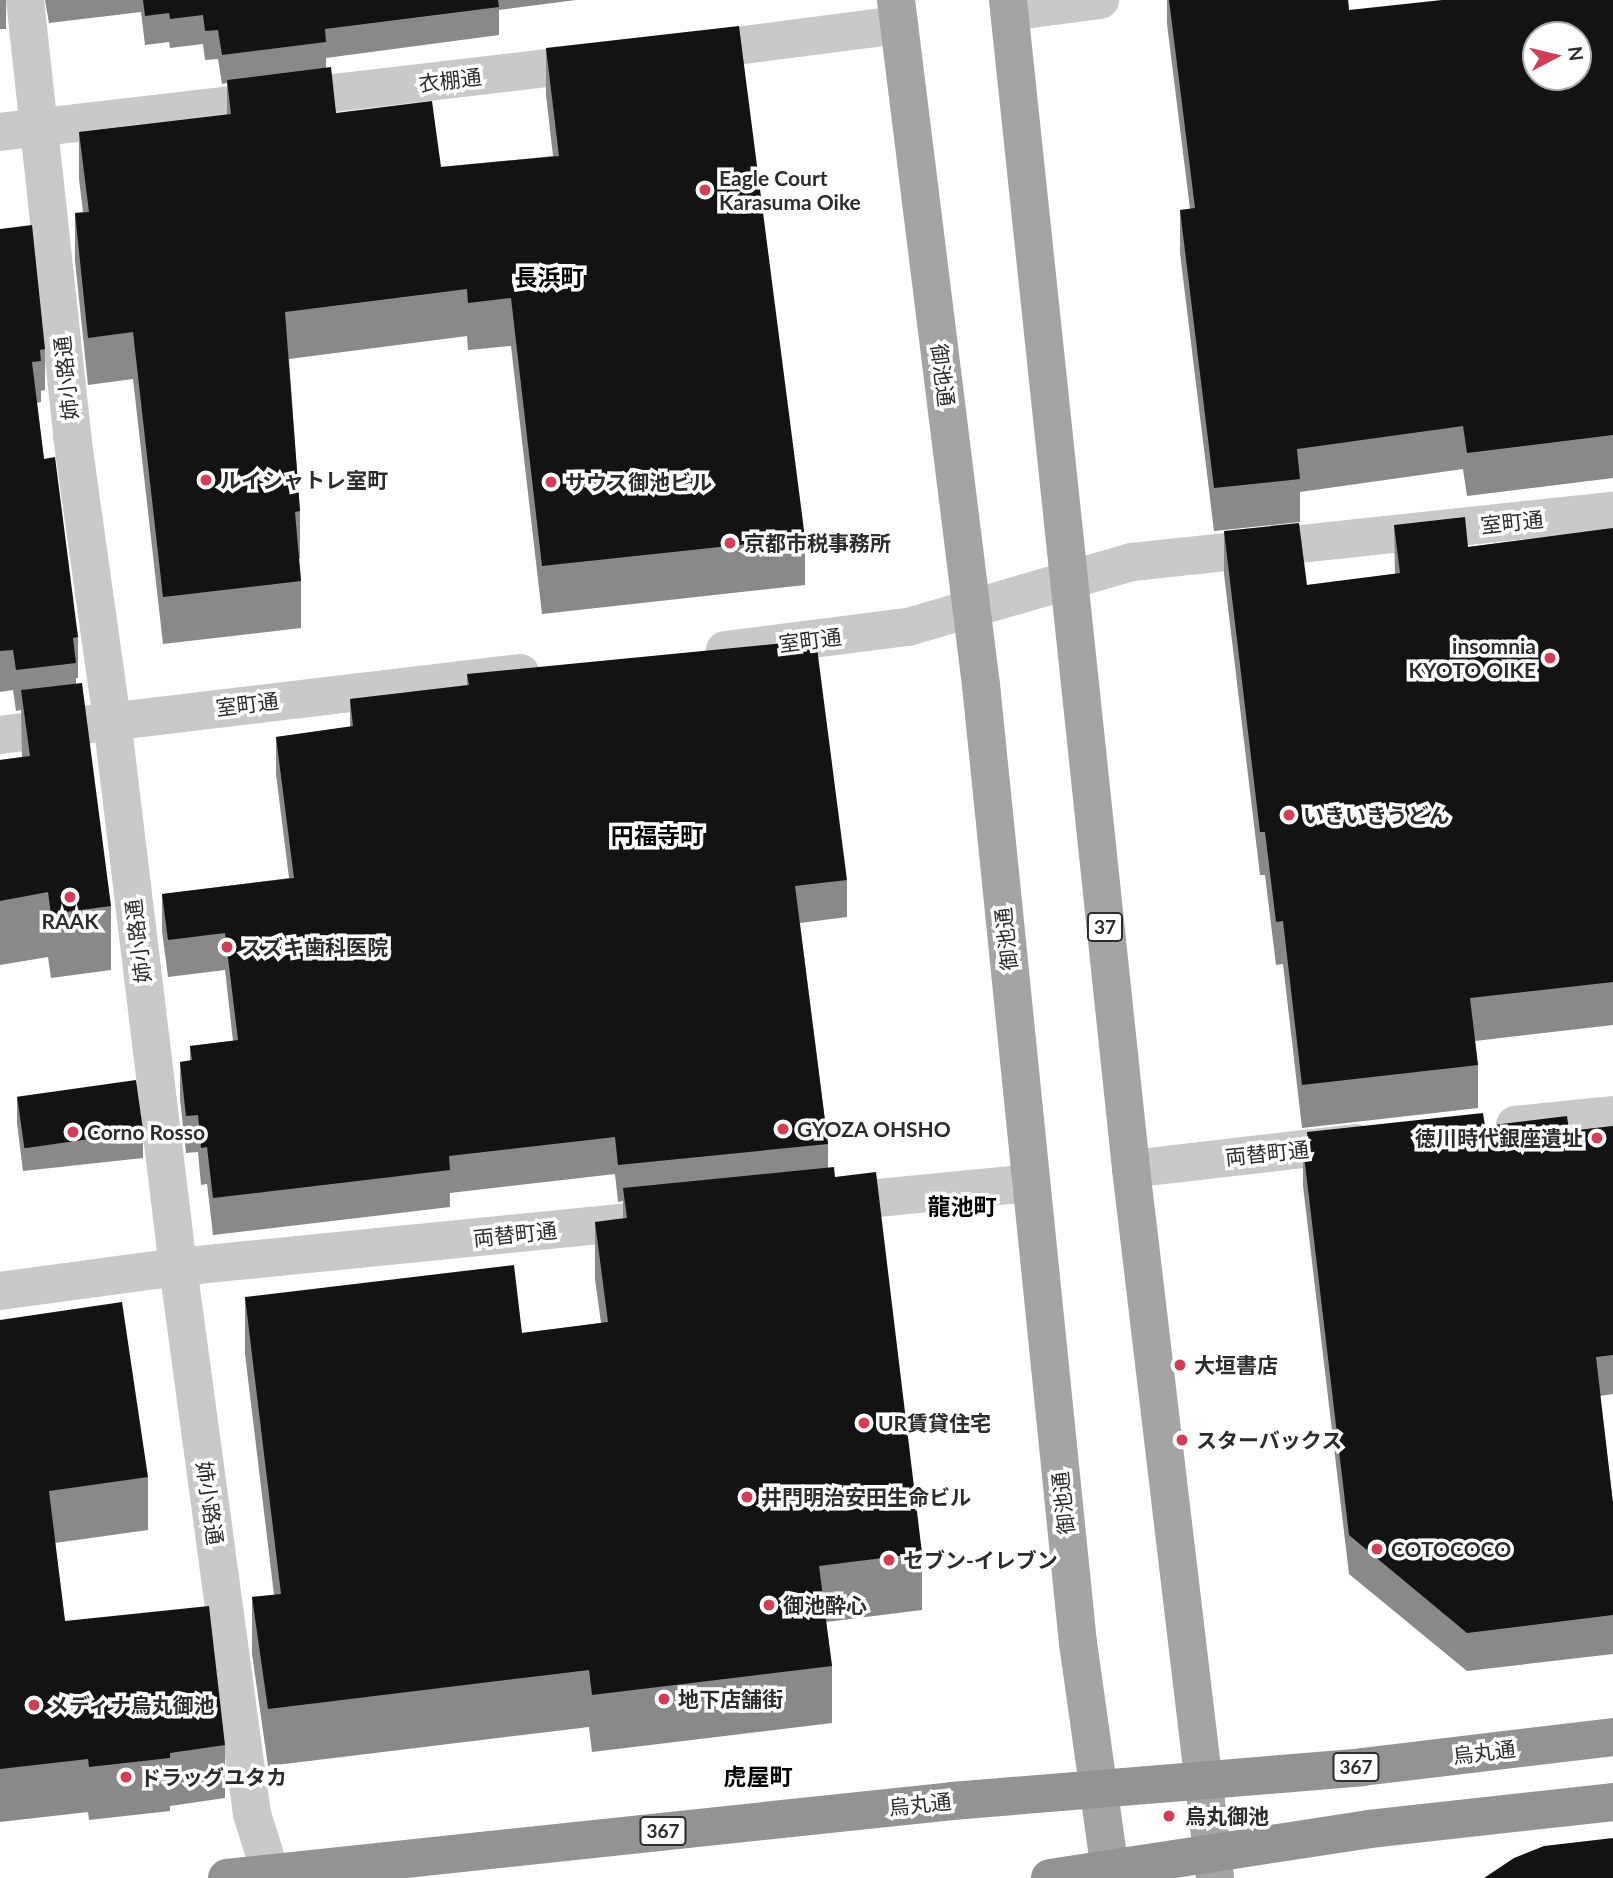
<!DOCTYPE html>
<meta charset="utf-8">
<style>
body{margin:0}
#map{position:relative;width:1613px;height:1878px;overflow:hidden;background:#fff;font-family:Lato,"Noto Sans JP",sans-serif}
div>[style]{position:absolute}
.street>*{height:38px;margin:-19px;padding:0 19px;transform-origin:19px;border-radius:19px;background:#c9c9c9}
.primary>*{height:38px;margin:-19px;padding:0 19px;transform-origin:19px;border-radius:19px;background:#a4a4a4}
.highway>*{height:38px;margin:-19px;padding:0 19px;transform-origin:19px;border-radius:19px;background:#939393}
.wall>*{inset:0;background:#898989;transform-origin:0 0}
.building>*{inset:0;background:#131313;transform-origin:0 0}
.dots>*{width:19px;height:19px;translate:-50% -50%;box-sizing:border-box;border:4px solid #fff;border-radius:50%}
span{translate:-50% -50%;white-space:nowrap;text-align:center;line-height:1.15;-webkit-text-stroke:7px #fff;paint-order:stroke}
.shield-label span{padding:2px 5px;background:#fff;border:2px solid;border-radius:5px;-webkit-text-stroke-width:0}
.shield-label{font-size:19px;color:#2c2c2c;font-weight:700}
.street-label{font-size:21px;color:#2c2c2c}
.poi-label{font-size:21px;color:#2c2c2c;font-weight:700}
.left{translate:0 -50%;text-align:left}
.right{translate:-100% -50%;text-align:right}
.neighbourhood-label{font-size:23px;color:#000;font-weight:700}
.north{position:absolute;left:1522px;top:21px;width:70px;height:70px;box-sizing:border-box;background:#fff;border:2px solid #ababab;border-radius:50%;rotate:83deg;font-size:19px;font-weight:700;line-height:28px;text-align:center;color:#2c2c2c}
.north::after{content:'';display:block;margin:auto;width:24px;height:32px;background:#d33e56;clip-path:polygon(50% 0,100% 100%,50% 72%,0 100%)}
</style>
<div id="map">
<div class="street">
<i style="left:25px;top:0;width:439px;rotate:83.8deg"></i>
<i style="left:72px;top:436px;width:287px;rotate:82deg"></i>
<i style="left:112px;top:720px;width:551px;rotate:83.12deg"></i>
<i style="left:178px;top:1267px;width:552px;rotate:82.3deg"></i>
<i style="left:252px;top:1814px;width:67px;rotate:72.6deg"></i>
<i style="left:1009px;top:12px;width:92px;rotate:-7.5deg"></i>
<i style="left:690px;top:52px;width:211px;rotate:-7.4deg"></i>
<i style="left:0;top:132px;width:603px;rotate:-6.67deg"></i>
<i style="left:725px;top:650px;width:184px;rotate:-7.2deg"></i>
<i style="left:908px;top:627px;width:233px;rotate:-16.2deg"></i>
<i style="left:1132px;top:562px;width:484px;rotate:-6.1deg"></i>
<i style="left:0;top:735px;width:524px;rotate:-6.8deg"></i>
<i style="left:1515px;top:1125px;width:99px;rotate:-5.8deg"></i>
<i style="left:1131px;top:1169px;width:226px;rotate:-6.6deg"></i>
<i style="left:827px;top:1203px;width:204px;rotate:-5.6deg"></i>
<i style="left:0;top:1291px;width:180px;rotate:-7.7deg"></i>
<i style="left:178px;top:1267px;width:472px;rotate:-5.7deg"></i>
</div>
<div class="primary">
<i style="left:896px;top:0;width:690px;rotate:82.93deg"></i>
<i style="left:981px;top:685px;width:963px;rotate:84.22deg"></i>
<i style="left:1078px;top:1643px;width:237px;rotate:82deg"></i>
<i style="left:1008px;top:0;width:1175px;rotate:83.99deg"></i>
<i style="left:1131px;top:1169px;width:714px;rotate:83.24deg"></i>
</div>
<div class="highway">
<i style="left:227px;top:1878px;width:729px;rotate:-6.06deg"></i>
<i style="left:952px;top:1801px;width:411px;rotate:-4.7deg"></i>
<i style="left:1362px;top:1767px;width:253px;rotate:-6.8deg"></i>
<i style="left:1050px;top:1878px;width:323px;rotate:-8.7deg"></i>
<i style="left:1369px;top:1829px;width:245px;rotate:-6.3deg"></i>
</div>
<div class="wall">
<i style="left:0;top:0;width:6px;height:29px"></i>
<i style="clip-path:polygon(45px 0,576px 0,499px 10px,499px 35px,326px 58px,326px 68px,336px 113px,441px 167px,553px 156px,546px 95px,546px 48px,805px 538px,805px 585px,542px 614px,511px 346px,468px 350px,467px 336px,289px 359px,300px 511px,300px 558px,299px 559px,301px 581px,301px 628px,163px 644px,133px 379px,88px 385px,75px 261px,75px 213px,83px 212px,79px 179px,79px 132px,227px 115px,227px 83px,222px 84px,218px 59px,205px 60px,203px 44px,170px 48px,169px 42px,145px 45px,141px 12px,49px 23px)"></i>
<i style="clip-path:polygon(1167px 0,1348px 0,1349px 10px,1613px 0,1613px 478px,1467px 496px,1463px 469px,1300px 492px,1300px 522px,1214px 531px,1180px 253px,1180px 210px,1190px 209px,1167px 24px)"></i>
<i style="clip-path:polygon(0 229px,45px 349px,45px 390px,41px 391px,41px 402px,37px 403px,44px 459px,78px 637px,78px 678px,76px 678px,76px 684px,111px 906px,111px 970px,51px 978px,48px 957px,0 965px,0 760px,22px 757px,21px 710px,16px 711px,13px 690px,0 692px)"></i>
<i style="clip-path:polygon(1394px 525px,1468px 547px,1613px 528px,1613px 1025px,1475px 1041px,1478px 1065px,1478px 1108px,1302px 1128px,1283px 964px,1276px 965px,1265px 875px,1260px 875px,1224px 574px,1224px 531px,1307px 585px,1395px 574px)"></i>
<i style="clip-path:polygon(467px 674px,847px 880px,847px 917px,800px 923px,828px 1144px,828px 1168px,835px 1177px,922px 1553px,922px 1610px,826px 1622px,832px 1666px,832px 1723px,592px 1752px,589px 1727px,268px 1766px,252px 1654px,252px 1597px,274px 1595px,245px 1354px,245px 1297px,522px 1333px,601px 1323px,595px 1279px,595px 1222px,623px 1218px,623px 1201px,618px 1202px,615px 1174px,450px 1193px,450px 1207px,213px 1235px,207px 1184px,201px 1185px,198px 1152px,186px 1153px,180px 1099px,180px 1062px,190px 1061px,190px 1046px,233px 1041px,225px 970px,168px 977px,162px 931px,162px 894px,289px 878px,276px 774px,276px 737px,350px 727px,350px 699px,467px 685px)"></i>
<i style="clip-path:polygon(17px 1097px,143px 1132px,143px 1158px,23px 1171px,17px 1123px)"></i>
<i style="clip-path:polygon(1485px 1126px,1569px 1131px,1613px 1126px,1613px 1394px,1600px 1396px,1613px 1503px,1613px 1654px,1467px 1671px,1349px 1574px,1303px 1186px,1303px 1147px,1307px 1147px,1307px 1132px)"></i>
<i style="clip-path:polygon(0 1320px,148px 1477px,148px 1530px,55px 1543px,65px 1621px,225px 1745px,225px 1798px,170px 1806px,170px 1811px,89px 1820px,88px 1812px,0 1822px)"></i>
</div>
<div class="building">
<i style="clip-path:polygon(143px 0,498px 0,499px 7px,325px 29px,326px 42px,222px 55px,218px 30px,205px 31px,203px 15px,170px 19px,169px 13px,145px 16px)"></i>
<i style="clip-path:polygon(evenodd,1169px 0,1348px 0,1349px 10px,1442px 0,1613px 0,1613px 435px,1467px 453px,1463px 426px,1297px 449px,1300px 479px,1214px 488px,1180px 210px,1195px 208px,1169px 0,1536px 35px,1578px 35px,1578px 77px,1536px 77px,1536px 35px)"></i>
<i style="clip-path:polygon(739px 26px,805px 538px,542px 566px,511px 298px,468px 303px,467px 289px,285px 312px,300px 511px,295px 512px,301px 581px,163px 597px,133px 332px,88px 338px,75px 213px,89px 212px,79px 132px,231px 114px,227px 80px,331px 67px,336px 113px,432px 101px,441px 167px,559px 156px,546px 48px)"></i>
<i style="clip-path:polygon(32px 225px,45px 349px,40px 350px,41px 361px,32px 362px,44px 459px,55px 457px,78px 637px,73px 638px,76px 663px,16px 670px,13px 650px,0 651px,0 229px)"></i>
<i style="clip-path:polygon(1465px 517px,1468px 547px,1613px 528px,1613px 982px,1470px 998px,1478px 1065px,1302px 1085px,1283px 921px,1276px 922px,1265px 832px,1260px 832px,1224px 531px,1299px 523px,1307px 585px,1400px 573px,1394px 525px)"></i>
<i style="clip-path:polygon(816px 640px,847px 880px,795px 886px,828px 1144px,618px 1165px,615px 1137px,449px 1156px,450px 1170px,213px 1198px,207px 1147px,201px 1148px,198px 1115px,186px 1116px,180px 1062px,192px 1060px,190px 1046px,238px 1040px,225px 933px,168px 940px,162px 894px,294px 878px,276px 737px,353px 726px,350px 699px,469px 685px,467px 674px)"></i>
<i style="clip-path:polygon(82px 683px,111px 906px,51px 914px,48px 892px,0 901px,0 760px,30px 756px,21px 690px)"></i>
<i style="left:136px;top:1080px;width:52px;height:120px;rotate:82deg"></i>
<i style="clip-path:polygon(1483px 1113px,1485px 1126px,1567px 1116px,1569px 1131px,1613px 1126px,1613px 1355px,1596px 1357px,1613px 1503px,1613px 1615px,1467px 1633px,1349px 1535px,1303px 1147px,1309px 1146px,1307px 1132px)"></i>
<i style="clip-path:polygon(834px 1167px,835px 1177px,876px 1172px,922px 1553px,819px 1566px,832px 1666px,592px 1695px,589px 1670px,268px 1709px,252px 1597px,281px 1594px,245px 1297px,514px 1265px,522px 1333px,608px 1322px,595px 1222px,627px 1218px,623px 1188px)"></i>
<i style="clip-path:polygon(122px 1302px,148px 1477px,49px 1491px,65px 1621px,209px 1606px,225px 1745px,170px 1753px,170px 1758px,89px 1767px,88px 1759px,0 1769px,0 1320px)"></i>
<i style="clip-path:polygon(1613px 1838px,1613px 1878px,1484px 1878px,1514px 1858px,1544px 1846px)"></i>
</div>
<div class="dots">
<i style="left:705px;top:190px;background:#d33e56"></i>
<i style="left:206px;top:480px;background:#d33e56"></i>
<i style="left:551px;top:482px;background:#d33e56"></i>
<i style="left:730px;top:543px;background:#d33e56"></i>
<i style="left:1550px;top:658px;background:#d33e56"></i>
<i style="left:1289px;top:815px;background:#d33e56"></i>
<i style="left:70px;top:897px;background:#d33e56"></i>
<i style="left:227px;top:947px;background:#d33e56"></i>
<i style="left:783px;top:1129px;background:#d33e56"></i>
<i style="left:73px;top:1132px;background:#d33e56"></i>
<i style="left:1597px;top:1138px;background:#d33e56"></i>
<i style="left:1180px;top:1365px;background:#d33e56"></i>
<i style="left:864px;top:1423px;background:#d33e56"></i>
<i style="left:1182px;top:1440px;background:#d33e56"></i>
<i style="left:747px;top:1497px;background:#d33e56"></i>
<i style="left:1377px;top:1549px;background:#d33e56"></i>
<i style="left:889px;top:1560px;background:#d33e56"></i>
<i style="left:769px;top:1605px;background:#d33e56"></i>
<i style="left:664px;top:1699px;background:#d33e56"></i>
<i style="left:34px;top:1705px;background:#d33e56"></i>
<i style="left:126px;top:1777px;background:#d33e56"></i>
<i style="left:1169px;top:1816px;background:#d33e56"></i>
</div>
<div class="shield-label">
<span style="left:1105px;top:927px">37</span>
<span style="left:1356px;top:1767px">367</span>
<span style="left:663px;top:1831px">367</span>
</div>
<div class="street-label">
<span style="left:450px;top:80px;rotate:-7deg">衣棚通</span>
<span style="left:943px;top:375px;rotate:83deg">御池通</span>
<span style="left:66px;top:378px;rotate:-96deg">姉小路通</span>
<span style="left:1512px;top:522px;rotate:-6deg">室町通</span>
<span style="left:810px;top:640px;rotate:-7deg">室町通</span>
<span style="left:247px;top:704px;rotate:-7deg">室町通</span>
<span style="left:1006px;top:939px;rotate:-96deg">御池通</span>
<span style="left:138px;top:941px;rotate:-97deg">姉小路通</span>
<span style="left:1267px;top:1153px;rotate:-6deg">両替町通</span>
<span style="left:515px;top:1234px;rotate:-6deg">両替町通</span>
<span style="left:210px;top:1503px;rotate:82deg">姉小路通</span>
<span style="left:1063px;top:1503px;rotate:-96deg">御池通</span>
<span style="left:1484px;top:1752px;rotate:-7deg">烏丸通</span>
<span style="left:920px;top:1804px;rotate:-6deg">烏丸通</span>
</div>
<div class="poi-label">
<span class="left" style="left:719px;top:190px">Eagle Court<br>Karasuma Oike</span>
<span class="left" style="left:220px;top:480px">ルイシャトレ室町</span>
<span class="left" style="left:565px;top:482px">サウス御池ビル</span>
<span class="left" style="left:744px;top:543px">京都市税事務所</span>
<span class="right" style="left:1536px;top:658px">insomnia<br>KYOTO OIKE</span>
<span class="left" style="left:1303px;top:815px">いきいきうどん</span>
<span style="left:70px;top:921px">RAAK</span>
<span class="left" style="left:241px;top:947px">スズキ歯科医院</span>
<span class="left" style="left:797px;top:1129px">GYOZA OHSHO</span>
<span class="left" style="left:87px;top:1132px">Corno Rosso</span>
<span class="right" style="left:1583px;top:1138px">徳川時代銀座遺址</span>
<span class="left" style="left:1194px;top:1365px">大垣書店</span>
<span class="left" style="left:878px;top:1423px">UR賃貸住宅</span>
<span class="left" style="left:1196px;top:1440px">スターバックス</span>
<span class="left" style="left:761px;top:1497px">井門明治安田生命ビル</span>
<span class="left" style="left:1391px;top:1549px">COTOCOCO</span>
<span class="left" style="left:903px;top:1560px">セブン-イレブン</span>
<span class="left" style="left:783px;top:1605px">御池酔心</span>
<span class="left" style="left:678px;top:1699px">地下店舗街</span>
<span class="left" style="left:48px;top:1705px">メディナ烏丸御池</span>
<span class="left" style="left:140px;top:1777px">ドラッグユタカ</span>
<span class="left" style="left:1185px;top:1816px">烏丸御池</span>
</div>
<div class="neighbourhood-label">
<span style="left:549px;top:277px">長浜町</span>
<span style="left:657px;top:835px">円福寺町</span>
<span style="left:962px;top:1206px">龍池町</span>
<span style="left:758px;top:1776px">虎屋町</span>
</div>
<div class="north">N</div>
</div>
